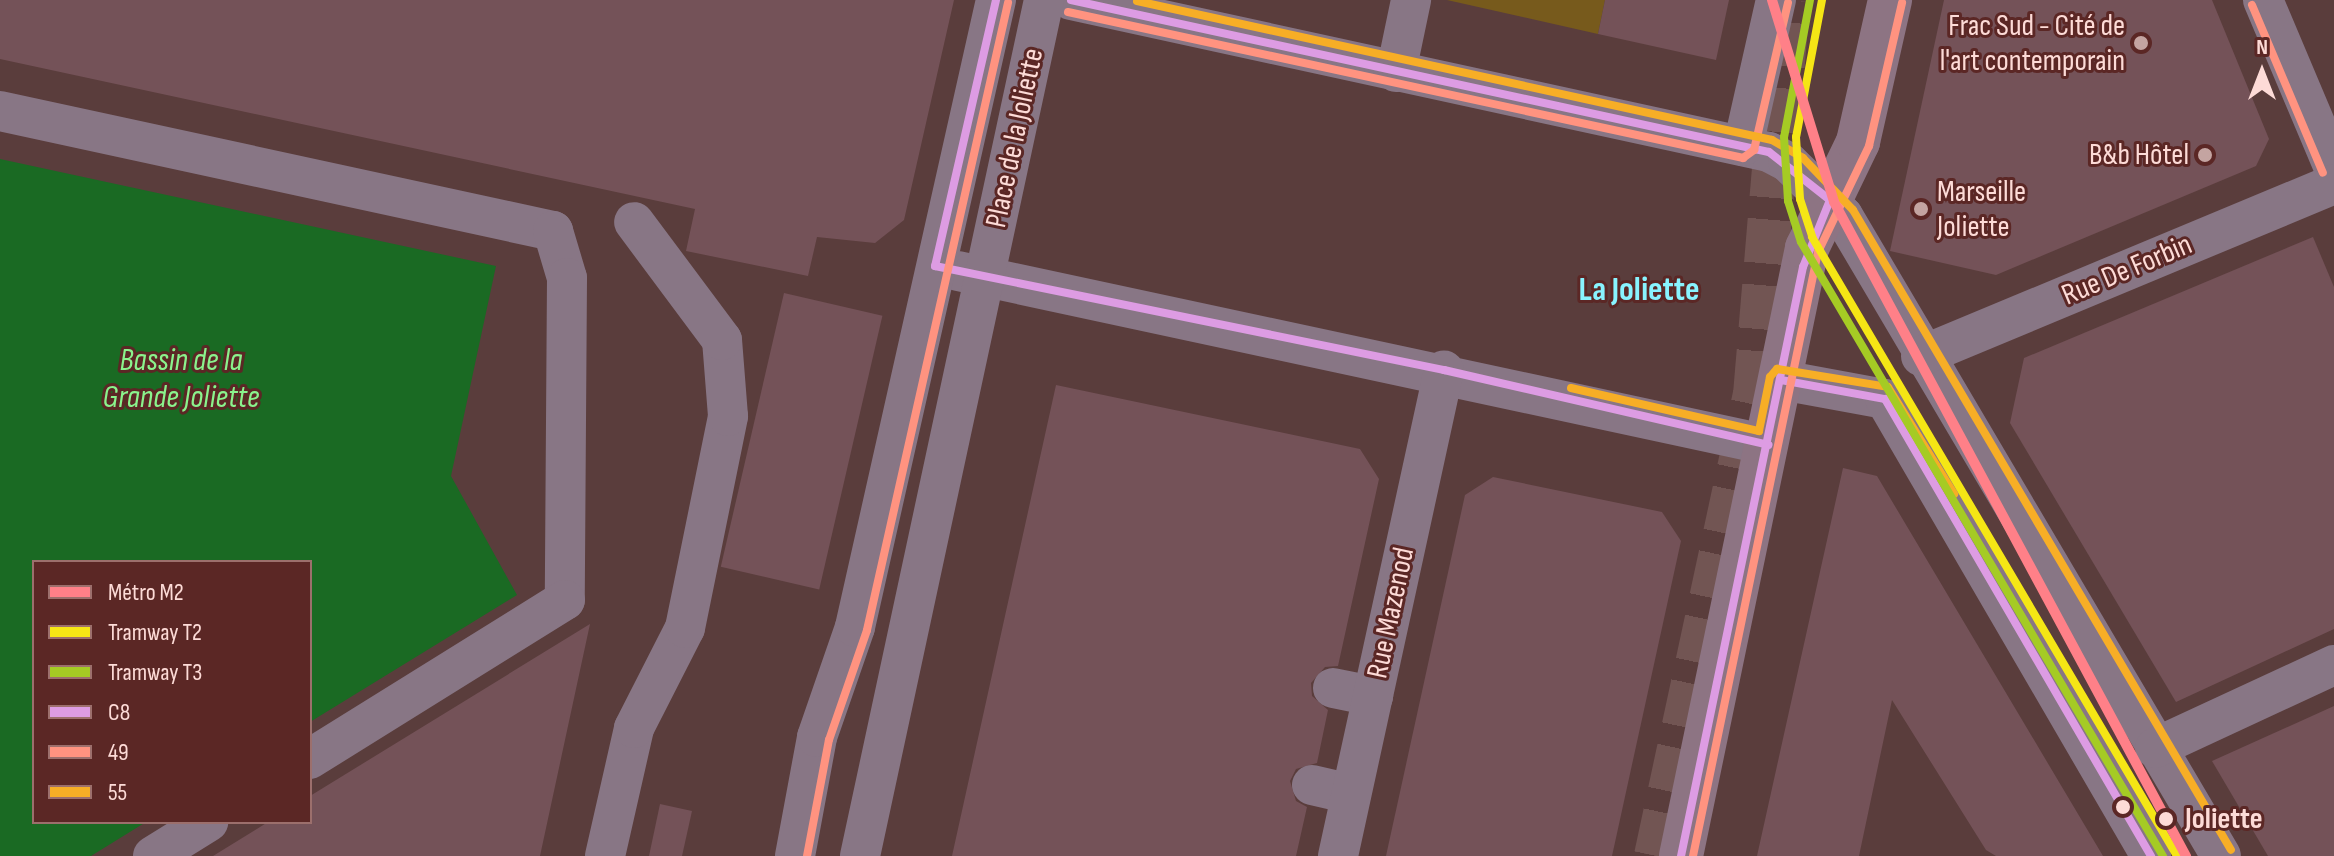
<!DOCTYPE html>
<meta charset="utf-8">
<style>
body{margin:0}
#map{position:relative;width:2334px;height:856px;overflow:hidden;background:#5a3d3c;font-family:"Sofia Sans Condensed",sans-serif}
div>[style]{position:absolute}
.green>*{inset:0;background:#775a1c}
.water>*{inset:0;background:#1a6a23}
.building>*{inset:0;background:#745258;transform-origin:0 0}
.highway-tunnel>*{height:44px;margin-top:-22px;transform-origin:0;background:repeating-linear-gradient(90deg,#725553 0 44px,transparent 0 66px)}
.minor>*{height:40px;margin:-20px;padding:0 20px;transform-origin:20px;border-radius:20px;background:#887685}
.major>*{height:44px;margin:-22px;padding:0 22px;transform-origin:22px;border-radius:22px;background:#8d7483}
.bus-1>*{height:8px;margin:-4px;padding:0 4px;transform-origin:4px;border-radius:4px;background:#dd9ce3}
.bus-2>*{height:8px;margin:-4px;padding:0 4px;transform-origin:4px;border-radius:4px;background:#ff9380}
.bus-3>*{height:8px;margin:-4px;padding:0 4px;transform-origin:4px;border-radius:4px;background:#f7ae26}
.tram-1>*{height:8px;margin:-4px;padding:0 4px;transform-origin:4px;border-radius:4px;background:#f5e615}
.tram-2>*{height:8px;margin:-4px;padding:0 4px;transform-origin:4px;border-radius:4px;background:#a5cb24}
.metro-1>*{height:10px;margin:-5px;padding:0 5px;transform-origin:5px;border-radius:5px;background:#ff8088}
.dots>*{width:22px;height:22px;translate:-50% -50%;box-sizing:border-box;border:4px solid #5b2725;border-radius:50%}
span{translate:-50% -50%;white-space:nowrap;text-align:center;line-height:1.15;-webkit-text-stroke:6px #5b2725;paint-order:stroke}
.poi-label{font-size:30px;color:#fddbd7}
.right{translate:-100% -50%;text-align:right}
.left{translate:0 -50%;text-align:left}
.street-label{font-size:30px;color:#fddbd7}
.stop-label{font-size:30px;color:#fddbd7;font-weight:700}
.water-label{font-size:32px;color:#8af38c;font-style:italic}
.quarter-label{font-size:34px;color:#88f3fe;font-weight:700}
.legend{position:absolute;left:32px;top:560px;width:280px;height:264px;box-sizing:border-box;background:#5b2725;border:2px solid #9c6f6c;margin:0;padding:10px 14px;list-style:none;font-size:24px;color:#fddbd7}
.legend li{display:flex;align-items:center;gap:16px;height:40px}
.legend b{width:40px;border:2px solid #9c6f6c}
.north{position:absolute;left:2222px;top:32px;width:80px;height:80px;-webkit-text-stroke:6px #5b2725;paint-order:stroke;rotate:0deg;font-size:22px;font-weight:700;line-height:32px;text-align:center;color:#fddbd7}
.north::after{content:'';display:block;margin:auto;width:28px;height:36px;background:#fddbd7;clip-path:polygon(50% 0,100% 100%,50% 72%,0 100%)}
</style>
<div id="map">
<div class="green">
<i style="clip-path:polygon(1447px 0,1605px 0,1598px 34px)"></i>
</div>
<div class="water">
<i style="clip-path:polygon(0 159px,496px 266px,451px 476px,517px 595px,310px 722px,310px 562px,34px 562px,34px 822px,146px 822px,91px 856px,0 856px)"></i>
</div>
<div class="building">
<i style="clip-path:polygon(0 0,954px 0,904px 220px,875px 243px,817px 237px,808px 276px,686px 251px,695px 209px,0 59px)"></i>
<i style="clip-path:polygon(1605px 0,1729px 0,1716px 60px,1598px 34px)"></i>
<i style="clip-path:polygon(1944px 0,2212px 0,2269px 139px,2256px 166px,1996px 275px,1890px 251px)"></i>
<i style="clip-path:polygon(2313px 237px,2334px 287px,2334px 629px,2176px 702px,2010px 423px,2024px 358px)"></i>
<i style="left:784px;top:293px;width:101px;height:281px;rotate:13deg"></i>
<i style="clip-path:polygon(1056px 385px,1360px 449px,1379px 479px,1338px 666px,1325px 667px,1311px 683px,1312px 696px,1328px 710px,1317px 763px,1296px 769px,1290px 781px,1296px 801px,1307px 807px,1296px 856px,952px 856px)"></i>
<i style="clip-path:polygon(1843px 468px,1877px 476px,2103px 856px,1996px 856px,1986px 850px,1892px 700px,1859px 856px,1757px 856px)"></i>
<i style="clip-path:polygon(1493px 477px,1662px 512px,1681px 541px,1612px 856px,1386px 856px,1465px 495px)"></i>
<i style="clip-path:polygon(590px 624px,540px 856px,213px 856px,268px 822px,310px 822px,310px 796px)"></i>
<i style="clip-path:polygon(2334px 706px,2334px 856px,2268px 856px,2212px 761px)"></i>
<i style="clip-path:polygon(660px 804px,692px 811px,682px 856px,649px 856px)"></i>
</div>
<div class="highway-tunnel">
<i style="left:1656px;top:856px;width:472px;rotate:-77.9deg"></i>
<i style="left:1755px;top:395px;width:396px;rotate:-85.2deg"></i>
</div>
<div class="minor">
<i style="left:1071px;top:0;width:714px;rotate:12.29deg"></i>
<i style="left:1769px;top:152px;width:21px;rotate:28deg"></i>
<i style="left:1788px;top:162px;width:77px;rotate:44.5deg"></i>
<i style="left:1843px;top:216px;width:743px;rotate:59.43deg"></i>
<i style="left:2263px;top:0;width:182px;rotate:67.1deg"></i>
<i style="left:1396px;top:72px;width:74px;rotate:-78.2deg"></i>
<i style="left:0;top:111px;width:566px;rotate:12.24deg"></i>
<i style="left:553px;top:231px;width:49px;rotate:73.4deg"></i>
<i style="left:567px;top:278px;width:322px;rotate:90.4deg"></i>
<i style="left:565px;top:600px;width:301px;rotate:148.1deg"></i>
<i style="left:1743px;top:146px;width:150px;rotate:-77.3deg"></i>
<i style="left:958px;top:271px;width:828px;rotate:12.12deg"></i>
<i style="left:1921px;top:356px;width:447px;rotate:-22.6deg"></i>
<i style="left:1781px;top:380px;width:106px;rotate:10.4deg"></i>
<i style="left:1885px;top:399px;width:529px;rotate:59.8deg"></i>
<i style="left:1333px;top:688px;width:41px;rotate:11.3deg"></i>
<i style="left:2155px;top:748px;width:197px;rotate:-24.9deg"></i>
<i style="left:1312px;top:785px;width:40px;rotate:13deg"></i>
<i style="left:153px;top:856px;width:65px;rotate:-31.7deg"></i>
<i style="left:605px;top:856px;width:131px;rotate:-77.2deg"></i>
<i style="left:634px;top:728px;width:112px;rotate:-63deg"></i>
<i style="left:685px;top:628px;width:216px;rotate:-78.5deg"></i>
<i style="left:728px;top:416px;width:76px;rotate:-94.5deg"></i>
<i style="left:722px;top:340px;width:147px;rotate:-126.7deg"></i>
<i style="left:795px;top:856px;width:121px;rotate:-79.5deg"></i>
<i style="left:817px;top:737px;width:116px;rotate:-70.9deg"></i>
<i style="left:855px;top:627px;width:643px;rotate:-77.33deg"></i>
<i style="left:860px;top:856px;width:876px;rotate:-77.87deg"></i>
<i style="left:1338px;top:856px;width:497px;rotate:-77.7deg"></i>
</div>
<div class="major">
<i style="left:1681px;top:856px;width:621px;rotate:-78.29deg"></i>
<i style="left:1807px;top:248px;width:118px;rotate:-64.3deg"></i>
<i style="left:1858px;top:142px;width:146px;rotate:-77.3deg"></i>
</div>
<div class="bus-1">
<i style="left:996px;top:0;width:273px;rotate:102.9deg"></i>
<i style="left:935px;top:266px;width:520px;rotate:11.55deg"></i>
<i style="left:1444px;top:370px;width:333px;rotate:13deg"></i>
<i style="left:1071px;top:0;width:714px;rotate:12.29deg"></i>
<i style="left:1769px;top:152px;width:78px;rotate:38.2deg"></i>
<i style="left:1830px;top:200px;width:72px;rotate:111.9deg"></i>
<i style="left:1803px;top:267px;width:602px;rotate:101.7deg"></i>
<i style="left:1781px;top:380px;width:106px;rotate:10.4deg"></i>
<i style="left:1885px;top:399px;width:529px;rotate:59.8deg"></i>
</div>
<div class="bus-2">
<i style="left:2252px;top:5px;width:182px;rotate:67.1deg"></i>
<i style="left:1068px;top:12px;width:691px;rotate:12.2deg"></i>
<i style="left:1743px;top:158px;width:14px;rotate:-36deg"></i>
<i style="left:1754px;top:150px;width:151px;rotate:-77deg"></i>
<i style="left:807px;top:856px;width:118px;rotate:-79.3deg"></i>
<i style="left:829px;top:740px;width:116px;rotate:-70.9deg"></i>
<i style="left:867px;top:630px;width:643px;rotate:-77.33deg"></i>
<i style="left:1693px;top:856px;width:617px;rotate:-78.31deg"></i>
<i style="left:1818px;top:252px;width:118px;rotate:-64.3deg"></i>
<i style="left:1869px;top:146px;width:147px;rotate:-77deg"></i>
</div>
<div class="bus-3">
<i style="left:1137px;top:1px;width:650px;rotate:12.35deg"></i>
<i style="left:1772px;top:140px;width:36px;rotate:30deg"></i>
<i style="left:1803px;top:158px;width:72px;rotate:46.1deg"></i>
<i style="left:1853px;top:210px;width:743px;rotate:59.43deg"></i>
<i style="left:1571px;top:388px;width:193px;rotate:12.9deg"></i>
<i style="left:1759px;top:431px;width:55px;rotate:-78.5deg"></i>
<i style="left:1770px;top:377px;width:11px;rotate:-49deg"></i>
<i style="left:1777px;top:369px;width:112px;rotate:9.2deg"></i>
<i style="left:1888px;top:387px;width:126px;rotate:58.3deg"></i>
</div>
<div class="tram-1">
<i style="left:1822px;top:0;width:139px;rotate:100.7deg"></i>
<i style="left:1796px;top:137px;width:62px;rotate:86.3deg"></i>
<i style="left:1800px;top:199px;width:40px;rotate:72deg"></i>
<i style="left:1812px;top:237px;width:719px;rotate:59.47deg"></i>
</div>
<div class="tram-2">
<i style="left:1810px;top:0;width:139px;rotate:100.7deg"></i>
<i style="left:1784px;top:137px;width:64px;rotate:86.4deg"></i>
<i style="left:1788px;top:201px;width:43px;rotate:72.4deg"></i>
<i style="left:1801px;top:242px;width:713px;rotate:59.48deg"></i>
</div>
<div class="metro-1">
<i style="left:1772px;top:0;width:211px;rotate:72.9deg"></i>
<i style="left:1834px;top:202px;width:743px;rotate:61.71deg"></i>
</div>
<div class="dots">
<i style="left:2141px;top:43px;background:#c4a4a1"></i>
<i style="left:2205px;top:155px;background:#c4a4a1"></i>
<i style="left:1921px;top:209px;background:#c4a4a1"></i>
<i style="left:2123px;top:807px;background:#fddbd7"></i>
<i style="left:2166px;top:819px;background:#fddbd7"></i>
</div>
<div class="poi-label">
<span class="right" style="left:2125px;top:43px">Frac Sud - Cité de<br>l'art contemporain</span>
<span class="right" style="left:2189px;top:155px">B&amp;b Hôtel</span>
<span class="left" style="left:1937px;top:209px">Marseille<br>Joliette</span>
</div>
<div class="street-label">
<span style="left:1015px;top:138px;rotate:-78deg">Place de la Joliette</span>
<span style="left:2127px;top:270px;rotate:-23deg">Rue De Forbin</span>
<span style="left:1391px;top:613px;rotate:-78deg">Rue Mazenod</span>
</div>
<div class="stop-label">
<span class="left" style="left:2185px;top:819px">Joliette</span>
</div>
<div class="water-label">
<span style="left:181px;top:380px">Bassin de la<br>Grande Joliette</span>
</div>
<div class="quarter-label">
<span style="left:1639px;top:290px">La Joliette</span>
</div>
<ul class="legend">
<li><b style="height:10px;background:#ff8088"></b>Métro M2</li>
<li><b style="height:10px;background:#f5e615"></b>Tramway T2</li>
<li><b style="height:10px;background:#a5cb24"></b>Tramway T3</li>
<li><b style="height:10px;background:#dd9ce3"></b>C8</li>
<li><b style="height:10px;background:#ff9380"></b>49</li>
<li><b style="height:10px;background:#f7ae26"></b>55</li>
</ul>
<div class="north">N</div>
</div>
